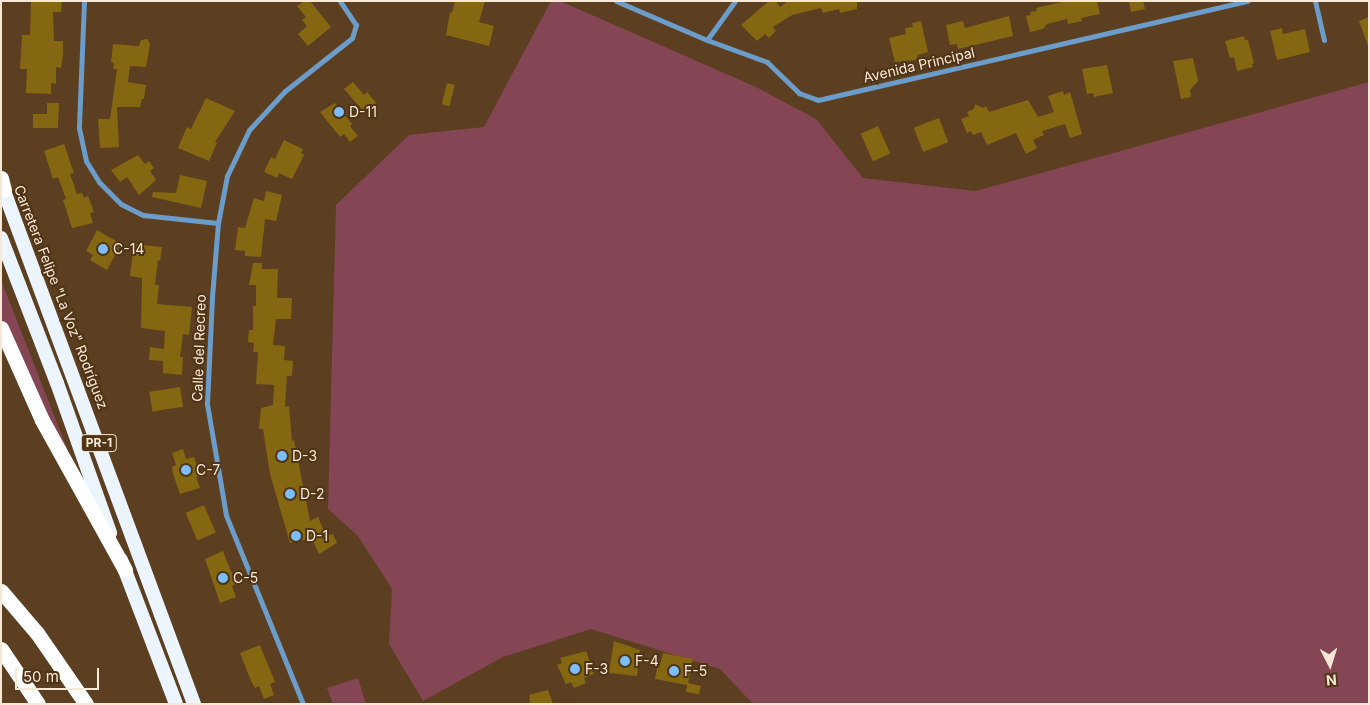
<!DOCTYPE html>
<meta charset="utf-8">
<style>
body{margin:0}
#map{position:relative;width:1370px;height:705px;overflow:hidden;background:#5b3f20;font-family:Inter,sans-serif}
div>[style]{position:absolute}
.green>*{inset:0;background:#844654}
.building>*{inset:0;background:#856712;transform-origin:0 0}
.minor>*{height:5px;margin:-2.5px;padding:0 2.5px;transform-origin:2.5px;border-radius:2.5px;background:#6c9cc9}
.trunk>*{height:14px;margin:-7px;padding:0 7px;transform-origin:7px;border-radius:7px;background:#ecf5fe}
.motorway>*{height:15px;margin:-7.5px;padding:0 7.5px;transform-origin:7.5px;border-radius:7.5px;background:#fff}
.dots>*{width:14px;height:14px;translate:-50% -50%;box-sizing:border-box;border:2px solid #4f3415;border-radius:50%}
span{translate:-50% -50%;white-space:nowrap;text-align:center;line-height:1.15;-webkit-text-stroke:4px #4f3415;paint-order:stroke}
.shield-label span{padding:1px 4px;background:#4f3415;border:1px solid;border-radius:4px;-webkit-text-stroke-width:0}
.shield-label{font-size:12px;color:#fae8d7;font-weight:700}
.street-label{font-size:14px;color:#fae8d7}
.poi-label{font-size:14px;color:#fae8d7}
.left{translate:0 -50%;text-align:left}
.frame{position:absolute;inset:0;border:2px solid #fae8d7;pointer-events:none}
.north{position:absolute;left:1305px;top:640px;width:50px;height:50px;-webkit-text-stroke:4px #4f3415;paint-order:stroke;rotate:175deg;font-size:14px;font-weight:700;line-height:20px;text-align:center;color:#fae8d7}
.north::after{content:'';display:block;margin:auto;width:18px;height:22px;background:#fae8d7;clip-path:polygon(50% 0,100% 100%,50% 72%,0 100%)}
.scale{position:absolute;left:15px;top:668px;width:84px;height:22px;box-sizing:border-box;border:2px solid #fae8d7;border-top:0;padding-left:6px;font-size:15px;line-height:18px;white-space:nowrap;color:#fae8d7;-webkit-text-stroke:4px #4f3415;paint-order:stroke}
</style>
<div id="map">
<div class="green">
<i style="clip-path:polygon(551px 1px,560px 1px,756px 87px,816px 119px,863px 178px,976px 191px,1369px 82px,1369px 704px,753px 704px,720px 669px,591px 629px,503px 657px,423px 701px,389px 644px,392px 589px,358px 536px,328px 509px,336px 205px,409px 135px,484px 127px)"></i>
<i style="clip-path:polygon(1px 280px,70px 456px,66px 455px,1px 318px)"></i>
<i style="clip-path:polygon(358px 678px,366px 704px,333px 704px,327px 688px)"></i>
</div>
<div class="building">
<i style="clip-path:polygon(31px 1px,62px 1px,61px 12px,53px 12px,54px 41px,63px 41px,63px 54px,61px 68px,56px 67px,56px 84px,51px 83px,51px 94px,26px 93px,27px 69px,20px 69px,22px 35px,30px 35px)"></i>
<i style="clip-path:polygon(304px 1px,310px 1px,331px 27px,308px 46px,298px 34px,307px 26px,302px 20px,306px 17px,297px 6px)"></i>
<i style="clip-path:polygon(455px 1px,485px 1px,479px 22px,494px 26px,489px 46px,446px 35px,450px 12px,452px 13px)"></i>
<i style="clip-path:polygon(769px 1px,776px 1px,780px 7px,788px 1px,857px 1px,857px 9px,840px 13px,839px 9px,823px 13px,821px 8px,792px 15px,773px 27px,776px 31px,769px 38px,765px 34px,757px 41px,741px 25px)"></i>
<i style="clip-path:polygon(1066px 1px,1097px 1px,1100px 14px,1081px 18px,1082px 21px,1068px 24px,1067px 19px,1047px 24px,1043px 29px,1030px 32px,1026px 16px,1031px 15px,1030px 12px,1037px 11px,1036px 8px)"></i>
<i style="clip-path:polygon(1129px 1px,1143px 1px,1145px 9px,1131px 12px)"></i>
<i style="clip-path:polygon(1009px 16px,1013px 36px,958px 49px,957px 44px,950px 45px,946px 25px,963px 21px,965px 28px)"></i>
<i style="clip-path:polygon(1369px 17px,1369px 46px,1368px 46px,1359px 21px)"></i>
<i style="clip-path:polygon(921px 21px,928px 52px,918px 55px,916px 60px,895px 62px,889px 38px,906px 34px,905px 28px,913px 27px,912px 23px)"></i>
<i style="clip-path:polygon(1282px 28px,1283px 34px,1305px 29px,1310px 52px,1277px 60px,1270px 31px)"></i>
<i style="clip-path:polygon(1244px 36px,1245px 40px,1248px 40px,1254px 63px,1252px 64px,1253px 67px,1237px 71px,1234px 57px,1230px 58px,1225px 41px)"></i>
<i style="clip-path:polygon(148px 39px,150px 45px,146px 67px,130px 66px,128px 82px,146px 85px,144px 99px,142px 99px,140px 107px,117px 107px,119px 147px,100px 148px,98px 119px,110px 119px,117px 69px,113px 69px,114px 63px,111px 62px,113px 44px,139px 46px,141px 40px)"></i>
<i style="clip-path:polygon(1193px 58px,1198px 81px,1190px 90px,1191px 97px,1181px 99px,1173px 61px)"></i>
<i style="clip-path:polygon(1107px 65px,1113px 93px,1094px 97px,1093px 93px,1087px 94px,1082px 69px)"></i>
<i style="clip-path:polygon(353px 82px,364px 95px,367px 92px,376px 103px,373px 105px,375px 107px,366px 114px,344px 89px)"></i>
<i style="left:447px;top:83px;width:8px;height:22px;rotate:14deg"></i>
<i style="clip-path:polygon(1063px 91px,1064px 95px,1070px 92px,1082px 134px,1070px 138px,1065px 124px,1042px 131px,1044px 135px,1033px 140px,1037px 148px,1026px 154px,1016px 133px,987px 145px,981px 132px,973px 135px,971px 131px,967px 133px,961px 119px,969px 116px,967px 112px,974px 109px,975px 104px,983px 108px,986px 106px,989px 112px,1028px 100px,1038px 117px,1054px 112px,1048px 96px)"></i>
<i style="clip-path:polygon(206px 98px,235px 111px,215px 142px,217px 143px,209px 161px,178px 148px,187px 127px,191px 129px)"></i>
<i style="clip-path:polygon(47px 103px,59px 103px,58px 128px,33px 128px,33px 114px,47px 114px)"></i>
<i style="clip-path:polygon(335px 103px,352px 124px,350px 126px,358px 136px,350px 142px,344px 134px,340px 137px,320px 112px)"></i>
<i style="left:939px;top:118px;width:26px;height:27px;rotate:69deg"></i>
<i style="left:878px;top:126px;width:30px;height:19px;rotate:66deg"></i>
<i style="clip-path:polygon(284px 140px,303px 149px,301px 153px,304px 155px,292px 179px,279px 173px,277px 178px,264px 172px,271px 157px,275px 159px)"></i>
<i style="clip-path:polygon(64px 144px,74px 173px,70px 174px,77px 194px,82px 193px,84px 198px,88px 196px,94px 212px,90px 213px,93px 223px,72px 228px,63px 200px,66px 199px,58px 177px,53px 179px,44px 151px)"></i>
<i style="clip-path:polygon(138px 155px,145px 164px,149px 161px,154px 168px,150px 171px,156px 180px,139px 195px,127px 177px,120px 182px,111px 170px)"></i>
<i style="clip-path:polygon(180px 175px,207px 181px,201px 208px,152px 197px,153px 192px,176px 193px)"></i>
<i style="clip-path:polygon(266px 191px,282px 195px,276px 221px,265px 219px,261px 257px,245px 256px,245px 251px,235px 250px,238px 227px,245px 228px,254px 198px,264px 201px)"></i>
<i style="clip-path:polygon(97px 230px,121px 244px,107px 270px,90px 260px,93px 255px,86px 251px)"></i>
<i style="clip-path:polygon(134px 244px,162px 247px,160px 261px,158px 260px,155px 285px,159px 285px,157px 304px,192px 307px,189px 335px,183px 334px,180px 357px,183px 357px,182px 375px,163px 373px,163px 361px,149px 360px,150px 347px,164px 349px,165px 331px,141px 328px,142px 278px,130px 276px)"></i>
<i style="clip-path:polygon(253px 263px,262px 263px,262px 269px,278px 269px,277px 298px,292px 298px,291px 319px,276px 319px,273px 345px,285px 346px,284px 360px,293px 361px,292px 376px,287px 376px,285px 407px,289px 406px,292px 441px,294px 440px,310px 521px,318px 517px,326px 536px,333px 534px,337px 543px,319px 554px,312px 538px,290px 543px,270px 474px,263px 429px,259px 429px,261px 408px,273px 405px,274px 385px,256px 384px,258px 352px,253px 352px,254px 343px,248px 342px,249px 330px,253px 330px,253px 306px,256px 306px,256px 285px,249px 285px)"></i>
<i style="left:180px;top:387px;width:20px;height:31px;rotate:81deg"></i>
<i style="clip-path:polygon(183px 449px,186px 459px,194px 457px,200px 476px,196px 477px,200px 488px,180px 494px,173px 474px,172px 467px,176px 465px,172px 453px)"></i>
<i style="left:204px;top:505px;width:30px;height:20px;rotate:67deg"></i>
<i style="clip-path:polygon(223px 551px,236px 584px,232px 586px,236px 597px,220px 603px,205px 559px)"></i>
<i style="clip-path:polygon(614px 641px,640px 650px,637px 676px,609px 673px)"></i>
<i style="clip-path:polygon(260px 645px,275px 682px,270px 684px,274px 695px,264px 699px,259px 686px,255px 688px,251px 681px,240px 653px)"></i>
<i style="clip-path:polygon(586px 651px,594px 674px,584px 678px,586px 683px,574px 688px,571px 682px,566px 684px,557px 665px,562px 663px,560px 658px)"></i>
<i style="clip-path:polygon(663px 653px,693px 659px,688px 683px,701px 686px,699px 694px,686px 692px,687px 685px,655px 679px,658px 662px,661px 662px)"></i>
<i style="clip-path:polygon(548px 690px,553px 704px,530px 704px,529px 695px)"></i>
</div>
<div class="minor">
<i style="left:84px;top:1px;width:127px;rotate:92.3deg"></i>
<i style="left:79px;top:128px;width:34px;rotate:78deg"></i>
<i style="left:86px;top:161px;width:25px;rotate:58deg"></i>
<i style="left:99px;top:182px;width:31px;rotate:45deg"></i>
<i style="left:121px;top:204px;width:25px;rotate:27deg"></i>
<i style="left:143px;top:215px;width:75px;rotate:6.1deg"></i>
<i style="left:616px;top:1px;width:99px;rotate:23.2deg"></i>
<i style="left:707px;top:40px;width:64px;rotate:20.1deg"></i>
<i style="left:767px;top:62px;width:45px;rotate:44.1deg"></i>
<i style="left:799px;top:93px;width:20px;rotate:20deg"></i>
<i style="left:818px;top:100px;width:441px;rotate:-13deg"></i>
<i style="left:1315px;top:1px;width:40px;rotate:77deg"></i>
<i style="left:707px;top:40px;width:48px;rotate:-54.3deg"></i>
<i style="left:303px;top:704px;width:204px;rotate:-112.2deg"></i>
<i style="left:226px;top:515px;width:113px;rotate:-99.7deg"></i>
<i style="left:207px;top:404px;width:107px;rotate:-87.3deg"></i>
<i style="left:212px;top:297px;width:74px;rotate:-85.4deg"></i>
<i style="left:218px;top:223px;width:48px;rotate:-79.2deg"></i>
<i style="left:227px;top:176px;width:51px;rotate:-64.4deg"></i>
<i style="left:249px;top:130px;width:53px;rotate:-47.3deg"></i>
<i style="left:285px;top:91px;width:85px;rotate:-38.3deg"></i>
<i style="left:352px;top:38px;width:14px;rotate:-73deg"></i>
<i style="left:356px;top:25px;width:29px;rotate:-124deg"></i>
</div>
<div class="trunk">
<i style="left:1px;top:183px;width:556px;rotate:69.67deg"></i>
<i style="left:1px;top:238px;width:155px;rotate:68.9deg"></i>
<i style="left:57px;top:383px;width:159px;rotate:70.5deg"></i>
<i style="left:121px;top:560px;width:154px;rotate:69.1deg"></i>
</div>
<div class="motorway">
<i style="left:1px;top:178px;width:12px;rotate:76deg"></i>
<i style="left:1px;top:328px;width:101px;rotate:66deg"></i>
<i style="left:42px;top:420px;width:171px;rotate:61deg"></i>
<i style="left:1px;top:591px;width:55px;rotate:49.4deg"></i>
<i style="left:37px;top:633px;width:86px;rotate:55.4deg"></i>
<i style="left:1px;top:649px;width:66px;rotate:56.1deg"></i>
</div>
<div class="dots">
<i style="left:339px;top:112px;background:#7cbef9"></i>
<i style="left:103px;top:249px;background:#7cbef9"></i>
<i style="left:282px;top:456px;background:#7cbef9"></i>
<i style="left:186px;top:470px;background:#7cbef9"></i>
<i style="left:290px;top:494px;background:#7cbef9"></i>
<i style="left:296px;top:536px;background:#7cbef9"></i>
<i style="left:223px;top:578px;background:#7cbef9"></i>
<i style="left:625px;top:661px;background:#7cbef9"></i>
<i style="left:575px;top:669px;background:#7cbef9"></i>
<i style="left:674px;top:671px;background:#7cbef9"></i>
</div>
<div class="shield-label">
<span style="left:99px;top:443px">PR-1</span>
</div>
<div class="street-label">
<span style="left:919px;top:65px;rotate:-13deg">Avenida Principal</span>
<span style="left:61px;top:297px;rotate:69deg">Carretera Felipe "La Voz" Rodríguez</span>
<span style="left:199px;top:348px;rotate:-88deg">Calle del Recreo</span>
</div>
<div class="poi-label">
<span class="left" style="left:349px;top:112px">D-11</span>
<span class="left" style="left:113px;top:249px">C-14</span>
<span class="left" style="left:292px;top:456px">D-3</span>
<span class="left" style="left:196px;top:470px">C-7</span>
<span class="left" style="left:300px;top:494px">D-2</span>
<span class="left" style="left:306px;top:536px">D-1</span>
<span class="left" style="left:233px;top:578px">C-5</span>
<span class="left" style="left:635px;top:661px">F-4</span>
<span class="left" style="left:585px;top:669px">F-3</span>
<span class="left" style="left:684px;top:671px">F-5</span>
</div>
<div class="frame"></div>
<div class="north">N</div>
<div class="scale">50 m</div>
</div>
